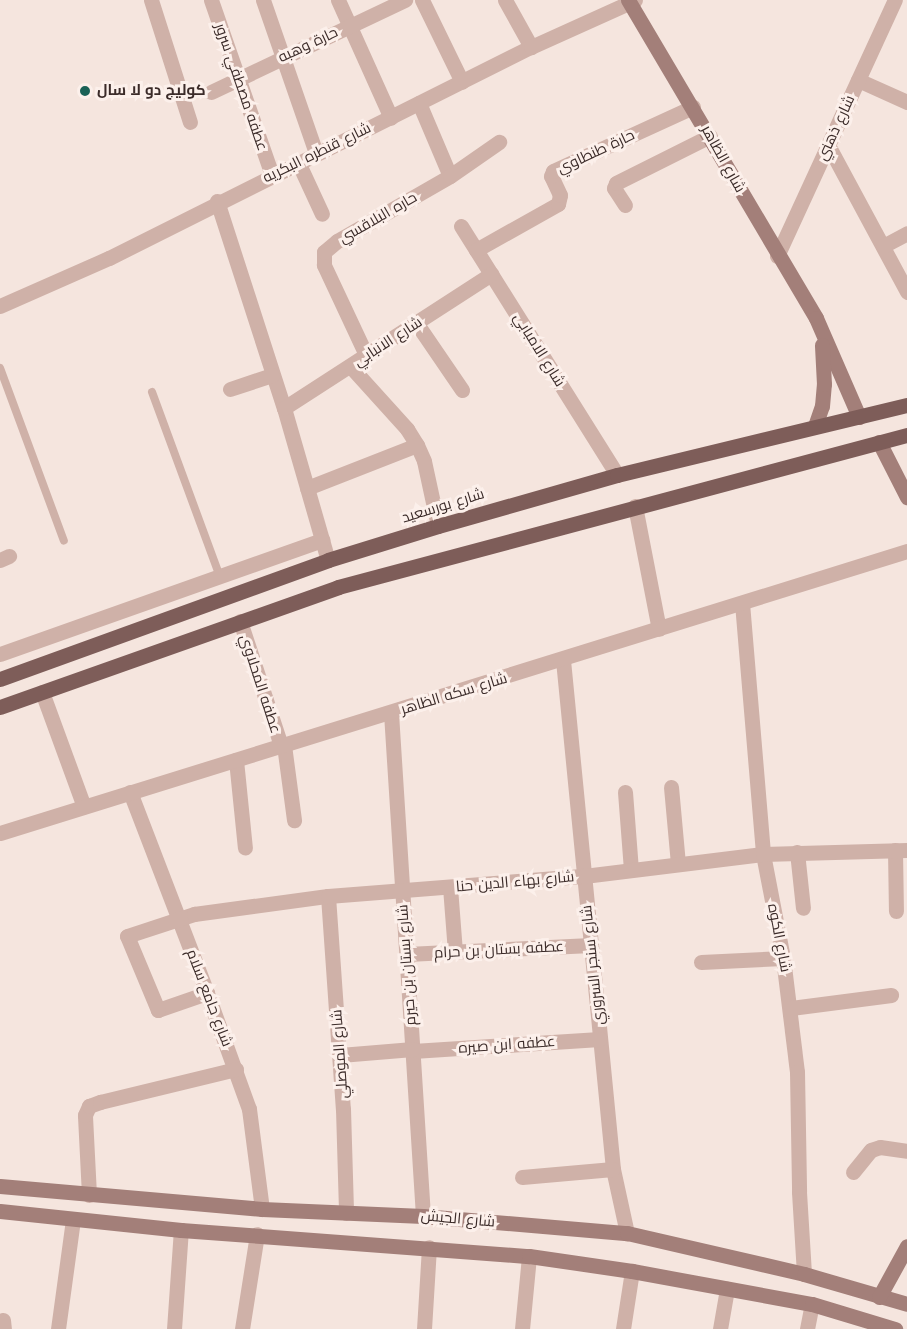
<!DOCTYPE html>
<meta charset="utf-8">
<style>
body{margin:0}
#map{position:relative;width:907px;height:1329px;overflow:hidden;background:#f5e5de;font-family:"Work Sans",Cairo,sans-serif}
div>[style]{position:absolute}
.lane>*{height:8px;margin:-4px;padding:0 4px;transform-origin:4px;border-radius:4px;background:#cfb1a8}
.street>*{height:15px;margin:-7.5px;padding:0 7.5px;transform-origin:7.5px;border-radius:7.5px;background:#cfb1a8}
.secondary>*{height:15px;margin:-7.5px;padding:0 7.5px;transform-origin:7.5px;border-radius:7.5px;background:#a37f79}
.primary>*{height:15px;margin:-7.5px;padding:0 7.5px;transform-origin:7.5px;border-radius:7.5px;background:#7e5d59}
.dots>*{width:16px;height:16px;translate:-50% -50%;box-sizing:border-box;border:3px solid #fcf0eb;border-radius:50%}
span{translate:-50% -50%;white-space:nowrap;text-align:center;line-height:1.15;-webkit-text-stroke:6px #fcf0eb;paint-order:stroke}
.street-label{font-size:15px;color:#3b2b29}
.poi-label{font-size:15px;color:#3b2b29;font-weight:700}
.left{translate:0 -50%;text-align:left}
</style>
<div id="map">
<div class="lane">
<i style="left:0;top:368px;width:184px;rotate:69.7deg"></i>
<i style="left:152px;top:392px;width:197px;rotate:69.8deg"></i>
</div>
<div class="street">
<i style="left:151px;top:0;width:128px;rotate:72.3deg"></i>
<i style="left:211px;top:0;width:185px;rotate:70.8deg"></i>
<i style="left:263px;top:0;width:162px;rotate:70.9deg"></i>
<i style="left:338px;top:0;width:129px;rotate:65.8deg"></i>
<i style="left:422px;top:0;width:91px;rotate:64deg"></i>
<i style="left:505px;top:0;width:54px;rotate:61deg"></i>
<i style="left:858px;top:80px;width:54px;rotate:24.2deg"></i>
<i style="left:211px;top:92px;width:215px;rotate:-25.4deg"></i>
<i style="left:419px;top:103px;width:79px;rotate:67deg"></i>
<i style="left:828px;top:145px;width:167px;rotate:61.7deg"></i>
<i style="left:298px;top:162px;width:57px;rotate:65.2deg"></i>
<i style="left:217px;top:201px;width:218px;rotate:72.1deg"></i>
<i style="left:284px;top:408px;width:158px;rotate:73.9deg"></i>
<i style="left:625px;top:205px;width:20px;rotate:-123deg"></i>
<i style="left:614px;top:188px;width:5px;rotate:-68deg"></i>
<i style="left:616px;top:183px;width:105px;rotate:-26.6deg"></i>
<i style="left:461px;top:226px;width:294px;rotate:57.9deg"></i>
<i style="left:883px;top:246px;width:27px;rotate:-28deg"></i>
<i style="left:476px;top:250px;width:94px;rotate:-29.3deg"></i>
<i style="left:558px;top:204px;width:9px;rotate:-77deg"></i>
<i style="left:560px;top:195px;width:21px;rotate:-115deg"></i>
<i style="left:551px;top:176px;width:5px;rotate:-68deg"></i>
<i style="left:553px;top:171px;width:154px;rotate:-24.6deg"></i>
<i style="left:777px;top:256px;width:282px;rotate:-65.3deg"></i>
<i style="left:0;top:306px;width:119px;rotate:-23.8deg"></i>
<i style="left:109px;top:258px;width:472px;rotate:-26.6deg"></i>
<i style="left:531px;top:47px;width:114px;rotate:-24.3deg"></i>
<i style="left:417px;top:324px;width:80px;rotate:55.7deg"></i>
<i style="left:367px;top:357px;width:102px;rotate:-115.1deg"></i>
<i style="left:324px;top:265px;width:13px;rotate:-90deg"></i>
<i style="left:324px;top:252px;width:17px;rotate:-40deg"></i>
<i style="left:337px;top:241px;width:130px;rotate:-29.9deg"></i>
<i style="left:450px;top:176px;width:60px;rotate:-34.8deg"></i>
<i style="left:351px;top:367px;width:84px;rotate:47.9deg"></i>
<i style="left:407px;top:429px;width:19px;rotate:58deg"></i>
<i style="left:417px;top:445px;width:17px;rotate:66deg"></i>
<i style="left:424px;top:461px;width:66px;rotate:77.8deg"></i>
<i style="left:230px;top:389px;width:44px;rotate:-18.4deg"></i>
<i style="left:284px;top:408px;width:247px;rotate:-32.9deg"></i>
<i style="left:307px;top:488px;width:118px;rotate:-21.4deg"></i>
<i style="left:635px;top:506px;width:125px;rotate:79deg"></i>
<i style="left:0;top:560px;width:10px;rotate:-24deg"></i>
<i style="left:742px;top:603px;width:252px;rotate:85.2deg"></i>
<i style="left:763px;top:854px;width:106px;rotate:79.1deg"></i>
<i style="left:783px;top:958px;width:115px;rotate:83deg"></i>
<i style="left:797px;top:1072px;width:120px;rotate:89deg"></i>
<i style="left:799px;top:1192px;width:82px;rotate:86.5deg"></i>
<i style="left:240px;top:621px;width:132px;rotate:71.8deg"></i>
<i style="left:0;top:654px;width:342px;rotate:-19.5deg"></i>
<i style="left:563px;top:660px;width:511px;rotate:84.39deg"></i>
<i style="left:613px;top:1169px;width:66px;rotate:77.7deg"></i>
<i style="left:42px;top:692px;width:122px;rotate:69.9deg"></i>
<i style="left:391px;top:713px;width:504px;rotate:86.36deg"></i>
<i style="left:284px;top:745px;width:76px;rotate:82.4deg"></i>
<i style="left:236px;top:760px;width:88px;rotate:84.2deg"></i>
<i style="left:671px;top:787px;width:77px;rotate:84.8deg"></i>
<i style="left:130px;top:792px;width:215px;rotate:69deg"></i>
<i style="left:207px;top:993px;width:123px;rotate:70.1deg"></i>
<i style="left:249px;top:1109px;width:101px;rotate:82.6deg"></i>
<i style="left:625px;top:792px;width:78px;rotate:85.6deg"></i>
<i style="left:0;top:833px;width:950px;rotate:-17.27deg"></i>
<i style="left:895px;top:850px;width:61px;rotate:89.1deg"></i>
<i style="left:797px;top:852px;width:56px;rotate:83.9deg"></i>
<i style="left:450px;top:887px;width:65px;rotate:85.6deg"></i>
<i style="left:328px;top:896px;width:214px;rotate:86deg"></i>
<i style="left:343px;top:1109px;width:104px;rotate:88.3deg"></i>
<i style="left:407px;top:954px;width:184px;rotate:-2.8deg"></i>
<i style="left:701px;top:962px;width:82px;rotate:-2.8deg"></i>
<i style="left:207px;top:993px;width:52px;rotate:160.9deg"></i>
<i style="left:158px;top:1010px;width:80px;rotate:-112.7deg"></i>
<i style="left:127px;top:936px;width:71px;rotate:-18.2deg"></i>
<i style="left:194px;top:914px;width:135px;rotate:-7.7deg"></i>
<i style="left:328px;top:896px;width:257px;rotate:-4.5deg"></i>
<i style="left:584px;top:876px;width:180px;rotate:-7deg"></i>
<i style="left:763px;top:854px;width:144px;rotate:-1.6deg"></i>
<i style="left:791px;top:1008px;width:101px;rotate:-7.4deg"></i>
<i style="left:413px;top:1051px;width:187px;rotate:-3.7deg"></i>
<i style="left:340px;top:1055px;width:73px;rotate:-4.7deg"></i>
<i style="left:853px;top:1172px;width:28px;rotate:-51deg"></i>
<i style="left:871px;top:1150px;width:9px;rotate:-18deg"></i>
<i style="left:880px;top:1147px;width:27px;rotate:8deg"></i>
<i style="left:522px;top:1177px;width:91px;rotate:-5deg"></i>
<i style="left:89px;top:1195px;width:80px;rotate:-92.9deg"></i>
<i style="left:85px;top:1115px;width:10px;rotate:-66deg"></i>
<i style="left:89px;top:1106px;width:12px;rotate:-20deg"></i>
<i style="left:100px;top:1102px;width:140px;rotate:-13.6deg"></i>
<i style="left:3px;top:1320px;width:9px;rotate:84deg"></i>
<i style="left:58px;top:1329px;width:111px;rotate:-82.2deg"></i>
<i style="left:174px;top:1329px;width:99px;rotate:-86deg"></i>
<i style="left:242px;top:1329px;width:96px;rotate:-81deg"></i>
<i style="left:424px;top:1329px;width:82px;rotate:-86.5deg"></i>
<i style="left:522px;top:1329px;width:73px;rotate:-84.5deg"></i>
<i style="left:623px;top:1329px;width:59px;rotate:-81.2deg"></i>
<i style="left:720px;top:1329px;width:41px;rotate:-80.1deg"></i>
<i style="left:807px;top:1329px;width:25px;rotate:-79deg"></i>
</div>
<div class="secondary">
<i style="left:628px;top:0;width:369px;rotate:59.4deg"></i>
<i style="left:816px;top:318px;width:108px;rotate:66.5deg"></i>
<i style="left:815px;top:426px;width:21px;rotate:-71deg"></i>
<i style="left:822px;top:406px;width:22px;rotate:-85deg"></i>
<i style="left:824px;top:384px;width:39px;rotate:-93deg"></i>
<i style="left:879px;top:442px;width:62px;rotate:63deg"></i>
<i style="left:0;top:1186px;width:263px;rotate:5deg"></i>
<i style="left:262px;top:1209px;width:161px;rotate:2.5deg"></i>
<i style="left:423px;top:1216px;width:205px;rotate:4.8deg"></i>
<i style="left:627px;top:1233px;width:182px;rotate:13deg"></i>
<i style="left:804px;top:1274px;width:107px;rotate:16.2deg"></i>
<i style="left:0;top:1211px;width:182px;rotate:6deg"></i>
<i style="left:181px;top:1230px;width:349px;rotate:4.3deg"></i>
<i style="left:529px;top:1256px;width:104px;rotate:8.3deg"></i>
<i style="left:632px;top:1271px;width:183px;rotate:10.4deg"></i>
<i style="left:812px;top:1304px;width:87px;rotate:16.8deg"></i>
<i style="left:879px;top:1297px;width:58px;rotate:-61.2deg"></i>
</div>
<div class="primary">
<i style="left:0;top:679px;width:349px;rotate:-19.9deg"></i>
<i style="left:328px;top:560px;width:115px;rotate:-17.2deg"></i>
<i style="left:438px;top:526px;width:186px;rotate:-15.9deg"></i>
<i style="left:617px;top:475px;width:298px;rotate:-13.6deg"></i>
<i style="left:0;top:707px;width:359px;rotate:-19.5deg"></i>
<i style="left:338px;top:587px;width:589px;rotate:-14.96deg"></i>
</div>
<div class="dots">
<i style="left:85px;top:91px;background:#1a6156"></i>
</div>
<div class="street-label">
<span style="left:308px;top:45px;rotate:-25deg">حارة وهبه</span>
<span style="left:241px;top:87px;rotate:71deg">عطفه مصطفي سرور</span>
<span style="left:836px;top:128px;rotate:-65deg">شارع ذهني</span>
<span style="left:596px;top:152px;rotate:-25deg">حارة طنطاوي</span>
<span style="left:317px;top:153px;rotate:-26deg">شارع قنطره البكريه</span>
<span style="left:723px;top:159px;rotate:61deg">شارع الظاهر</span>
<span style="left:378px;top:218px;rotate:-30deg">حاره البلاقسي</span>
<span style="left:388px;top:342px;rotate:-33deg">شارع الانبابي</span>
<span style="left:539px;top:350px;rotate:58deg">شارع الامبابي</span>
<span style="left:443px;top:506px;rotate:-17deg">شارع بورسعيد</span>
<span style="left:260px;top:684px;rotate:72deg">عطفه المحلاوي</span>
<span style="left:454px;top:694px;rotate:-17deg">شارع سكه الظاهر</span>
<span style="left:515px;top:882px;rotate:-5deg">شارع بهاء الدين حنا</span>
<span style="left:779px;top:938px;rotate:79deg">شارع الكوه</span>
<span style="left:499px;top:950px;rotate:-3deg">عطفه بستان بن حرام</span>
<span style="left:407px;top:965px;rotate:-94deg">شارع بستان بن حيرم</span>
<span style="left:593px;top:965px;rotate:-96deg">شارع سنجر السروري</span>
<span style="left:209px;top:998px;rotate:69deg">شارع جامع سلام</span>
<span style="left:507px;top:1045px;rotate:-4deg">عطفه ابن صيره</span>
<span style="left:340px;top:1054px;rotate:-94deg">شارع الموصلي</span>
<span style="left:458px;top:1219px;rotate:5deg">شارع الجيش</span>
</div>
<div class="poi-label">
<span class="left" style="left:97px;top:91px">كوليج دو لا سال</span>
</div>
</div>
